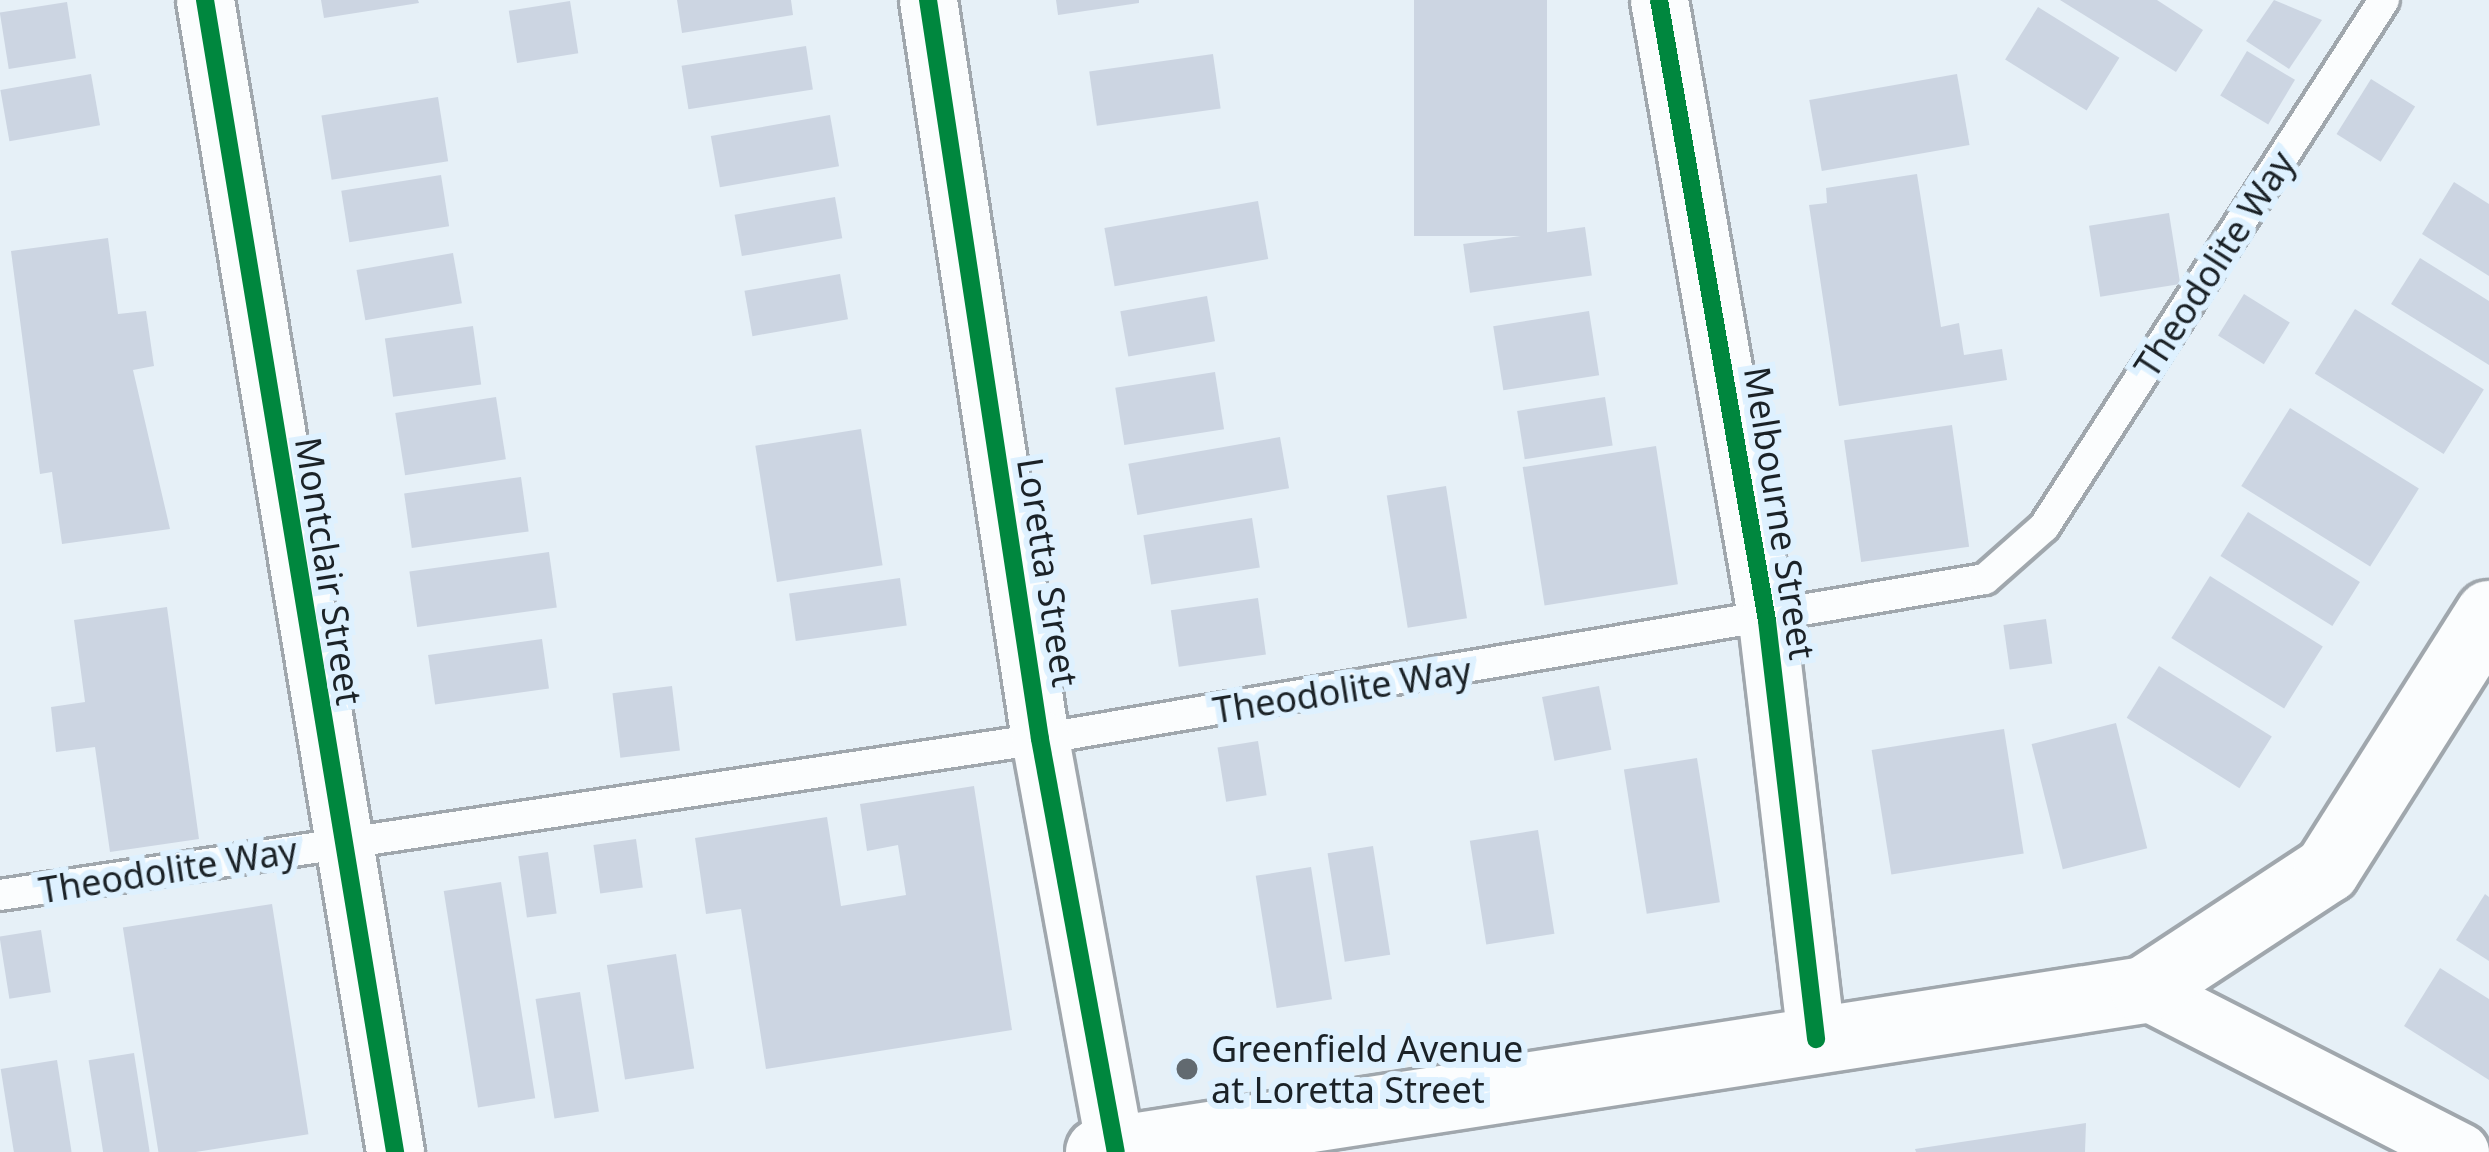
<!DOCTYPE html>
<style>
body{margin:0}
#map{position:relative;width:2489px;height:1152px;overflow:hidden;background:#e6f0f7;font-family:"Noto Sans",sans-serif}
div>[style]{position:absolute}
.building>*{inset:0;background:#ccd5e2;transform-origin:0 0}
.roads{filter:drop-shadow(3px 0 #a0a7ad) drop-shadow(-3px 0 #a0a7ad) drop-shadow(0 3px #a0a7ad) drop-shadow(0 -3px #a0a7ad)}
.service>*{height:30px;margin:-15px;padding:0 15px;transform-origin:15px;border-radius:15px;background:#fbfdfe}
.minor>*{height:57px;margin:-28.5px;padding:0 28.5px;transform-origin:28.5px;border-radius:28.5px;background:#fbfdfe}
.secondary>*{height:66px;margin:-33px;padding:0 33px;transform-origin:33px;border-radius:33px;background:#fbfdfe}
.cycleway>*{height:18px;margin:-9px;padding:0 9px;transform-origin:9px;border-radius:9px;background:#00873e}
.dots>*{width:33px;height:33px;translate:-50% -50%;box-sizing:border-box;border:6px solid #def1ff;border-radius:50%}
span{translate:-50% -50%;white-space:nowrap;text-align:center;line-height:1.15;-webkit-text-stroke:12px #def1ff;paint-order:stroke}
.street-label{font-size:36px;color:#1b2227}
.poi-label{font-size:36px;color:#1b2227}
.left{translate:0 -50%;text-align:left}
</style>
<div id="map">
<div class="building">
<i style="clip-path:polygon(321px 0,418px 0,419px 3px,324px 18px)"></i>
<i style="clip-path:polygon(677px 0,791px 0,793px 15px,682px 33px)"></i>
<i style="clip-path:polygon(1056px 0,1139px 0,1139px 3px,1058px 15px)"></i>
<i style="left:1414px;top:0;width:133px;height:236px"></i>
<i style="clip-path:polygon(2060px 0,2157px 0,2203px 30px,2176px 72px)"></i>
<i style="clip-path:polygon(2274px 0,2322px 20px,2289px 69px,2246px 41px)"></i>
<i style="left:570px;top:1px;width:53px;height:62px;rotate:81deg"></i>
<i style="left:67px;top:2px;width:57px;height:68px;rotate:81deg"></i>
<i style="left:2038px;top:7px;width:96px;height:62px;rotate:32deg"></i>
<i style="left:806px;top:46px;width:44px;height:126px;rotate:81deg"></i>
<i style="left:2247px;top:51px;width:56px;height:52px;rotate:31deg"></i>
<i style="left:1213px;top:54px;width:55px;height:125px;rotate:82deg"></i>
<i style="left:91px;top:74px;width:52px;height:92px;rotate:80deg"></i>
<i style="left:1957px;top:74px;width:72px;height:150px;rotate:80deg"></i>
<i style="left:2371px;top:79px;width:52px;height:65px;rotate:32deg"></i>
<i style="left:438px;top:97px;width:65px;height:118px;rotate:81deg"></i>
<i style="left:830px;top:115px;width:52px;height:121px;rotate:80deg"></i>
<i style="clip-path:polygon(1917px 174px,1941px 327px,1959px 323px,1964px 355px,2002px 349px,2007px 380px,1839px 406px,1809px 205px,1827px 203px,1826px 188px)"></i>
<i style="left:441px;top:175px;width:52px;height:101px;rotate:81deg"></i>
<i style="clip-path:polygon(2454px 182px,2489px 204px,2489px 276px,2422px 234px)"></i>
<i style="left:835px;top:197px;width:42px;height:102px;rotate:80deg"></i>
<i style="left:1258px;top:201px;width:59px;height:156px;rotate:80deg"></i>
<i style="left:2169px;top:213px;width:72px;height:81px;rotate:81deg"></i>
<i style="left:1585px;top:227px;width:49px;height:123px;rotate:82deg"></i>
<i style="clip-path:polygon(108px 238px,118px 314px,146px 311px,154px 366px,133px 370px,170px 529px,62px 544px,52px 472px,40px 474px,11px 251px)"></i>
<i style="left:453px;top:253px;width:51px;height:98px;rotate:80deg"></i>
<i style="clip-path:polygon(2420px 258px,2489px 301px,2489px 365px,2391px 304px)"></i>
<i style="left:840px;top:274px;width:46px;height:97px;rotate:80deg"></i>
<i style="left:2244px;top:294px;width:54px;height:49px;rotate:32deg"></i>
<i style="left:1207px;top:296px;width:46px;height:88px;rotate:80deg"></i>
<i style="left:2355px;top:309px;width:152px;height:76px;rotate:32deg"></i>
<i style="left:1589px;top:311px;width:65px;height:97px;rotate:81deg"></i>
<i style="left:473px;top:326px;width:59px;height:89px;rotate:82deg"></i>
<i style="left:1215px;top:372px;width:58px;height:101px;rotate:81deg"></i>
<i style="left:496px;top:397px;width:63px;height:102px;rotate:81deg"></i>
<i style="left:1605px;top:397px;width:49px;height:89px;rotate:81deg"></i>
<i style="left:2290px;top:408px;width:152px;height:92px;rotate:32deg"></i>
<i style="left:1952px;top:425px;width:123px;height:109px;rotate:82deg"></i>
<i style="left:861px;top:429px;width:138px;height:107px;rotate:81deg"></i>
<i style="left:1280px;top:437px;width:52px;height:154px;rotate:80deg"></i>
<i style="left:1656px;top:446px;width:140px;height:135px;rotate:81deg"></i>
<i style="left:521px;top:477px;width:55px;height:118px;rotate:82deg"></i>
<i style="left:1446px;top:486px;width:134px;height:60px;rotate:81deg"></i>
<i style="left:2248px;top:512px;width:132px;height:52px;rotate:32deg"></i>
<i style="left:1252px;top:518px;width:50px;height:110px;rotate:81deg"></i>
<i style="left:549px;top:552px;width:56px;height:141px;rotate:82deg"></i>
<i style="left:2210px;top:576px;width:133px;height:73px;rotate:32deg"></i>
<i style="left:900px;top:578px;width:48px;height:112px;rotate:82deg"></i>
<i style="left:1258px;top:598px;width:57px;height:88px;rotate:82deg"></i>
<i style="clip-path:polygon(167px 607px,199px 839px,110px 852px,95px 747px,56px 752px,51px 707px,85px 702px,74px 620px)"></i>
<i style="left:2046px;top:619px;width:45px;height:43px;rotate:82deg"></i>
<i style="left:542px;top:639px;width:50px;height:115px;rotate:82deg"></i>
<i style="left:2159px;top:666px;width:133px;height:61px;rotate:32deg"></i>
<i style="left:672px;top:686px;width:65px;height:60px;rotate:83deg"></i>
<i style="left:1599px;top:686px;width:65px;height:58px;rotate:79deg"></i>
<i style="left:2116px;top:723px;width:129px;height:87px;rotate:76deg"></i>
<i style="left:2004px;top:729px;width:126px;height:134px;rotate:81deg"></i>
<i style="left:1258px;top:741px;width:55px;height:41px;rotate:81deg"></i>
<i style="left:1697px;top:758px;width:146px;height:74px;rotate:81deg"></i>
<i style="clip-path:polygon(974px 786px,1012px 1030px,766px 1069px,741px 909px,706px 914px,695px 838px,827px 817px,841px 906px,906px 895px,898px 845px,867px 851px,860px 804px)"></i>
<i style="left:1538px;top:830px;width:105px;height:69px;rotate:81deg"></i>
<i style="left:636px;top:839px;width:49px;height:43px;rotate:82deg"></i>
<i style="left:1373px;top:846px;width:110px;height:46px;rotate:81deg"></i>
<i style="left:548px;top:852px;width:62px;height:30px;rotate:82deg"></i>
<i style="left:1311px;top:867px;width:134px;height:56px;rotate:81deg"></i>
<i style="left:501px;top:882px;width:219px;height:58px;rotate:81deg"></i>
<i style="clip-path:polygon(2485px 894px,2489px 897px,2489px 961px,2456px 940px)"></i>
<i style="left:272px;top:904px;width:233px;height:151px;rotate:81deg"></i>
<i style="left:41px;top:930px;width:63px;height:42px;rotate:81deg"></i>
<i style="left:676px;top:954px;width:116px;height:70px;rotate:81deg"></i>
<i style="clip-path:polygon(2440px 968px,2489px 999px,2489px 1080px,2404px 1026px)"></i>
<i style="left:580px;top:992px;width:121px;height:45px;rotate:81deg"></i>
<i style="left:134px;top:1053px;width:100px;height:46px;rotate:81deg"></i>
<i style="left:57px;top:1060px;width:93px;height:57px;rotate:81deg"></i>
<i style="clip-path:polygon(2086px 1123px,2085px 1152px,1916px 1152px,1915px 1149px)"></i>
</div>
<div class="roads">
<div class="service">
<i style="left:0;top:895px;width:1052px;rotate:-8.53deg"></i>
<i style="left:1040px;top:739px;width:958px;rotate:-9.61deg"></i>
<i style="left:1985px;top:579px;width:79px;rotate:-41.4deg"></i>
<i style="left:2044px;top:527px;width:627px;rotate:-57.17deg"></i>
</div>
<div class="minor">
<i style="left:205px;top:0;width:1168px;rotate:80.63deg"></i>
<i style="left:928px;top:0;width:747px;rotate:81.38deg"></i>
<i style="left:1040px;top:739px;width:420px;rotate:79.6deg"></i>
<i style="left:1659px;top:0;width:630px;rotate:80.13deg"></i>
<i style="left:1767px;top:621px;width:421px;rotate:83.3deg"></i>
<i style="left:2144px;top:990px;width:355px;rotate:27.1deg"></i>
</div>
<div class="secondary">
<i style="left:1099px;top:1152px;width:1057px;rotate:-8.81deg"></i>
<i style="left:2144px;top:990px;width:219px;rotate:-33.3deg"></i>
<i style="left:2327px;top:870px;width:303px;rotate:-57.7deg"></i>
</div>
</div>
<div class="cycleway">
<i style="left:205px;top:0;width:1168px;rotate:80.63deg"></i>
<i style="left:928px;top:0;width:747px;rotate:81.38deg"></i>
<i style="left:1040px;top:739px;width:420px;rotate:79.6deg"></i>
<i style="left:1659px;top:0;width:630px;rotate:80.13deg"></i>
<i style="left:1767px;top:621px;width:421px;rotate:83.3deg"></i>
</div>
<div class="dots">
<i style="left:1187px;top:1069px;background:#626a70"></i>
</div>
<div class="street-label">
<span style="left:2214px;top:264px;rotate:-57deg">Theodolite Way</span>
<span style="left:1780px;top:513px;rotate:81deg">Melbourne Street</span>
<span style="left:329px;top:571px;rotate:81deg">Montclair Street</span>
<span style="left:1048px;top:572px;rotate:81deg">Loretta Street</span>
<span style="left:1342px;top:690px;rotate:-9deg">Theodolite Way</span>
<span style="left:168px;top:870px;rotate:-9deg">Theodolite Way</span>
</div>
<div class="poi-label">
<span class="left" style="left:1211px;top:1069px">Greenfield Avenue<br>at Loretta Street</span>
</div>
</div>
